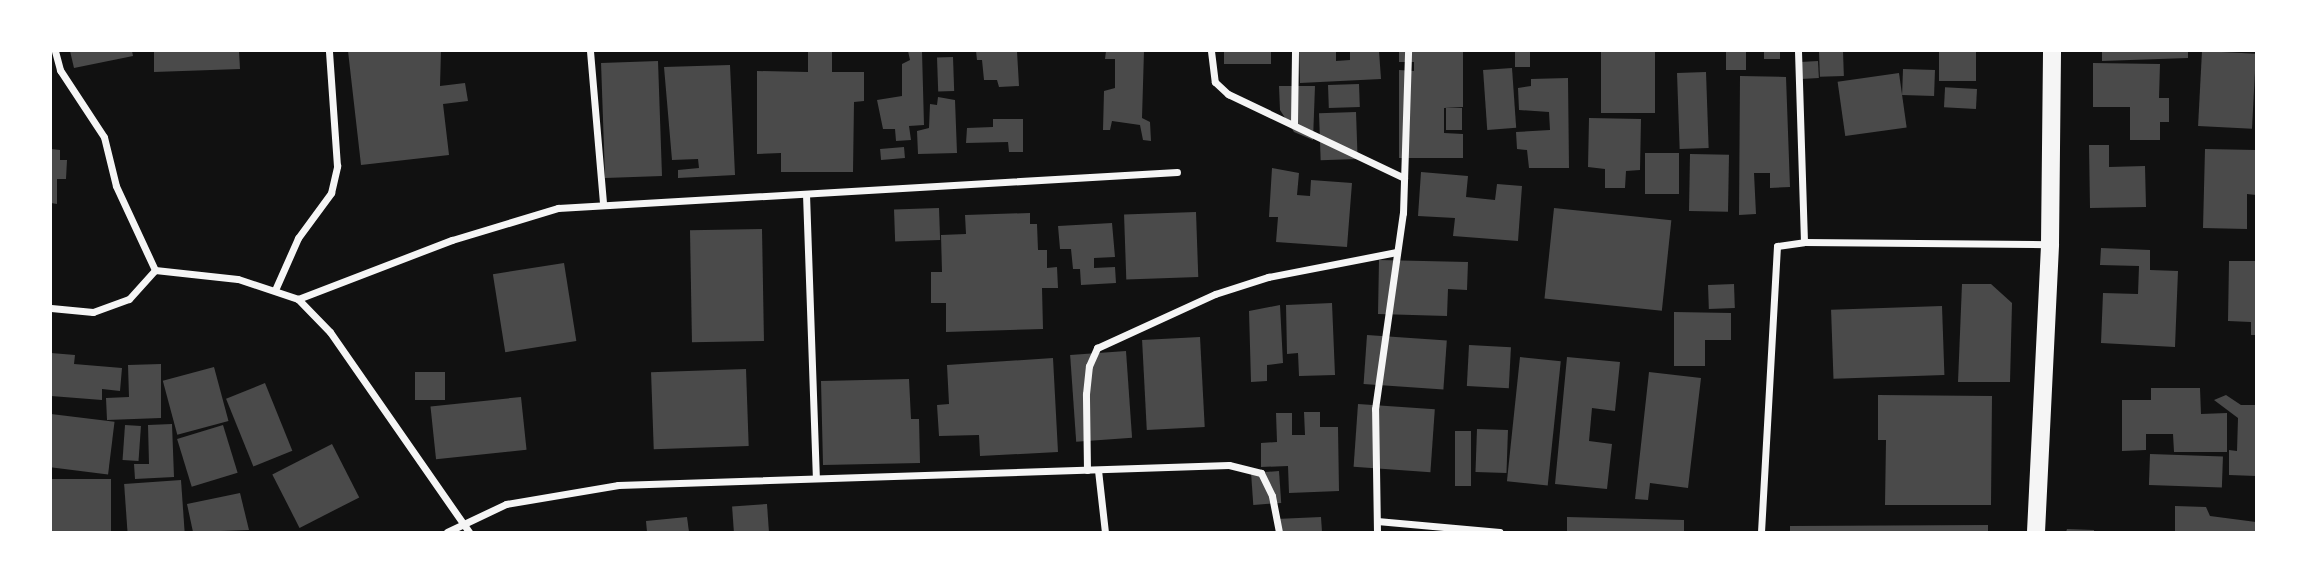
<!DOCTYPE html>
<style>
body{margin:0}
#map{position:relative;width:2307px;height:583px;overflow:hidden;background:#111;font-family:Overpass,sans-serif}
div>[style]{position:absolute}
.building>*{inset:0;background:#4a4a4a;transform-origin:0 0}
.minor>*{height:7px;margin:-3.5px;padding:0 3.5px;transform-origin:3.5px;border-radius:3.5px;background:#f5f5f5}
.primary>*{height:18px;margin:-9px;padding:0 9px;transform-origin:9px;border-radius:9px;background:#f5f5f5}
span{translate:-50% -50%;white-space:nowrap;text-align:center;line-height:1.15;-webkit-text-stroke:5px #fff;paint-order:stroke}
.frame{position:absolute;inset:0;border:52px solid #fff;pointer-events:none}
</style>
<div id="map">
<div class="building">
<i style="clip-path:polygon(70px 51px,132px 51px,133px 56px,74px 68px)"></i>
<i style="clip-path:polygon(154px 51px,239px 51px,240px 69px,154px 72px)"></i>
<i style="clip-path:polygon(348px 51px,441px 51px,440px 86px,465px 83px,468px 101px,443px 104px,449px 155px,361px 165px)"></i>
<i style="clip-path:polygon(808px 51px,832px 51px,832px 72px,864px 72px,864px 101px,854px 102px,853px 172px,781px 172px,781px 153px,757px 154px,757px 71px,808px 72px)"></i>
<i style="clip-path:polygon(908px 51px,922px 51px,924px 125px,909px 126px,911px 140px,896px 141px,895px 129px,883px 129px,877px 100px,902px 96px,902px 64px,910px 60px)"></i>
<i style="clip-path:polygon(976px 51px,1017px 51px,1019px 86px,999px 87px,997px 80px,984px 80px,982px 60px,977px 60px)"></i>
<i style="clip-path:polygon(1106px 51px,1144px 51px,1142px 118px,1150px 122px,1151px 141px,1143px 140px,1140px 125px,1112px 121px,1110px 130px,1103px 130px,1104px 91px,1115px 88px,1115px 59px,1105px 59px)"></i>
<i style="left:1224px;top:51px;width:47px;height:13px"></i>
<i style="clip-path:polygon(1299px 51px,1336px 51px,1336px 61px,1350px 60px,1350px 51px,1379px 51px,1381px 79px,1300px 83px)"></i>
<i style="clip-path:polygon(1399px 51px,1463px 51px,1463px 107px,1444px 108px,1444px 133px,1463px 134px,1463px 158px,1399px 158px,1399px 70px,1414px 71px,1414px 62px,1399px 62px)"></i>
<i style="left:1515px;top:51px;width:15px;height:16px"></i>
<i style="left:1601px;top:51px;width:54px;height:62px"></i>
<i style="left:1726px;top:51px;width:20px;height:19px"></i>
<i style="left:1764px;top:51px;width:16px;height:8px"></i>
<i style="left:1843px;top:51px;width:25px;height:24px;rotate:88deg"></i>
<i style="left:1939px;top:51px;width:37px;height:30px"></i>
<i style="clip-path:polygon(2102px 51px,2188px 51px,2188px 58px,2102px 61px)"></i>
<i style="left:2202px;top:51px;width:54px;height:75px;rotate:3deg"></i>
<i style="left:953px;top:57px;width:34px;height:16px;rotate:88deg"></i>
<i style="left:658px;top:61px;width:115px;height:57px;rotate:88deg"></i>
<i style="left:1818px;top:61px;width:17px;height:18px;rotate:87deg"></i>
<i style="clip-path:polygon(2093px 63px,2160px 64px,2159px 98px,2169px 98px,2169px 122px,2160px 122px,2160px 140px,2130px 140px,2130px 107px,2093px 107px)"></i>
<i style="clip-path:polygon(730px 65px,735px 175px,678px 178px,678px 170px,699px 168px,698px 159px,672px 160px,664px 67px)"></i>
<i style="left:1512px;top:68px;width:60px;height:29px;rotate:86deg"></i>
<i style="left:1903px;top:69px;width:32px;height:26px;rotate:2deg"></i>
<i style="left:1706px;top:72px;width:76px;height:29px;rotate:88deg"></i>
<i style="left:1899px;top:73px;width:55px;height:62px;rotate:82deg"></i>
<i style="clip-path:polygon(1740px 76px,1786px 77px,1790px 187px,1770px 188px,1770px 173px,1754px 173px,1756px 214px,1739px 215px)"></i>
<i style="clip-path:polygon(1568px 78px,1569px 168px,1529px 168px,1527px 150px,1517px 149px,1516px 132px,1550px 130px,1549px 112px,1519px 110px,1518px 88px,1531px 86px,1531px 79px)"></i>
<i style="left:1359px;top:84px;width:23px;height:31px;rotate:88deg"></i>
<i style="clip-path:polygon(1279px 86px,1315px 86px,1313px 140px,1294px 132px,1280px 110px)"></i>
<i style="left:1977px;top:89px;width:20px;height:32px;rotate:93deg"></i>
<i style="clip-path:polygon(938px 97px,955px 100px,957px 153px,918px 154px,917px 131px,929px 128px,930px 104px,937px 105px)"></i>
<i style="left:1462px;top:108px;width:22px;height:16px;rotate:90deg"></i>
<i style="left:1356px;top:112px;width:47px;height:37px;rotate:88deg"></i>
<i style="clip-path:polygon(1589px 118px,1641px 119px,1640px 170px,1626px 171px,1625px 188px,1605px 188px,1605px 169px,1588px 167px)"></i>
<i style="clip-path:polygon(993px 119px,1023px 119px,1023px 152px,1009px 152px,1008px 142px,966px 143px,967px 128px,993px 127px)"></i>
<i style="clip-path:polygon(2089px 145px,2109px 145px,2109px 167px,2145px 166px,2146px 207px,2090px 208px)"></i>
<i style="left:904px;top:147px;width:11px;height:24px;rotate:85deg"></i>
<i style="clip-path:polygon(51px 149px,60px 150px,60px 160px,67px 160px,66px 179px,57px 179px,57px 204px,51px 203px)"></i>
<i style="clip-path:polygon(2205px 149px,2256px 150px,2256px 195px,2247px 194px,2247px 229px,2203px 228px)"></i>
<i style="left:1645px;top:153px;width:34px;height:41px"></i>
<i style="left:1690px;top:154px;width:39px;height:57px;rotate:1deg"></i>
<i style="clip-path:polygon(1272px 168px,1299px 173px,1297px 195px,1310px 196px,1311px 180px,1352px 183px,1347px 247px,1276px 242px,1278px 217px,1269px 217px)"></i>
<i style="clip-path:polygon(1421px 172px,1468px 176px,1466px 197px,1495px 200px,1497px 184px,1522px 186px,1518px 241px,1453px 236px,1455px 218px,1418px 216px)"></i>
<i style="left:939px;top:208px;width:32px;height:45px;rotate:88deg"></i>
<i style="left:1554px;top:208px;width:118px;height:91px;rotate:6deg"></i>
<i style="left:1196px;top:212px;width:65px;height:72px;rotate:88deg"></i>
<i style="clip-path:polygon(1030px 213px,1030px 224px,1037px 224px,1038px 250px,1047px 250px,1047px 268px,1057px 267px,1058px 288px,1042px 288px,1043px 329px,946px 332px,946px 303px,931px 303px,931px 272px,942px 272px,941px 235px,966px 234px,965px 215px)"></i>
<i style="clip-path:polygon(1112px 223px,1115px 257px,1094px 258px,1094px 268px,1115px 267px,1116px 283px,1081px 285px,1080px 269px,1073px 269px,1071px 249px,1060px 249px,1058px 226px)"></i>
<i style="left:762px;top:229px;width:112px;height:72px;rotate:89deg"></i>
<i style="clip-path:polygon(2101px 248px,2150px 250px,2150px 270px,2178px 271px,2175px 347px,2101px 343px,2103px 293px,2138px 294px,2139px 266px,2100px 265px)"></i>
<i style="clip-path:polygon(1379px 260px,1468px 262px,1467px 290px,1448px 289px,1447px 316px,1378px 314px)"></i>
<i style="clip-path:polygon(2229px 261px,2256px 261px,2256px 335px,2251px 335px,2251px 322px,2228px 321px)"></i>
<i style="left:564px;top:263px;width:79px;height:72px;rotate:81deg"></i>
<i style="left:1734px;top:284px;width:24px;height:26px;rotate:88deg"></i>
<i style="clip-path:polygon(1962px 284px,1991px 284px,2012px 303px,2010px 382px,1958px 382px)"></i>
<i style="clip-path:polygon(1332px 303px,1335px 375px,1299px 376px,1298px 353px,1287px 354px,1286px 305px)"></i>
<i style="clip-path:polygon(1280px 305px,1283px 363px,1267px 365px,1267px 381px,1251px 382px,1249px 311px)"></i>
<i style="left:1942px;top:306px;width:69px;height:111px;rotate:88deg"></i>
<i style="clip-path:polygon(1674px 312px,1731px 313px,1731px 340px,1705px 340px,1705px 366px,1674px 366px)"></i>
<i style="left:1367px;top:335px;width:80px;height:49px;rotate:4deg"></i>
<i style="left:1200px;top:337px;width:90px;height:58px;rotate:87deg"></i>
<i style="left:1469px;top:345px;width:42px;height:41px;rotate:3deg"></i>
<i style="left:1126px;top:351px;width:87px;height:56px;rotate:86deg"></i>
<i style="clip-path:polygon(51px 353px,75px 355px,74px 364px,122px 368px,120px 391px,102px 389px,102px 400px,51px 396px)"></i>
<i style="left:1520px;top:357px;width:41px;height:125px;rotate:6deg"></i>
<i style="clip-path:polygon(1567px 357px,1620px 362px,1615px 411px,1592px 408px,1589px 441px,1612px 444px,1607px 489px,1555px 484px)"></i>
<i style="clip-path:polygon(1053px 358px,1058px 452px,980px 456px,979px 435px,939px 436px,937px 405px,949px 404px,947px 365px)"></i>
<i style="clip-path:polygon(161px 364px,161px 418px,107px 420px,106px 398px,129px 397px,128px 365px)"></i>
<i style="left:214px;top:367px;width:56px;height:53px;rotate:75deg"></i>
<i style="left:746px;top:369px;width:77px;height:95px;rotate:88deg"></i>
<i style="left:415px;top:372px;width:30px;height:28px"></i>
<i style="clip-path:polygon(1649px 372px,1701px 378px,1688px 488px,1650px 483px,1648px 500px,1635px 499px)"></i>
<i style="clip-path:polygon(909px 379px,911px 419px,919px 419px,920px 463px,823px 465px,821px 381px)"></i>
<i style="left:265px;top:383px;width:73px;height:42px;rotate:68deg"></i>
<i style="clip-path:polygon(2151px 388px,2200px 388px,2201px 414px,2227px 413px,2227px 452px,2174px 452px,2173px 434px,2146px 434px,2146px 450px,2122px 451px,2122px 400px,2151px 400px)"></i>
<i style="clip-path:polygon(1878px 395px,1992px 396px,1991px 505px,1885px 505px,1886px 440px,1878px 440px)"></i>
<i style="clip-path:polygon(2226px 395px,2241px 405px,2256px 405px,2256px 476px,2229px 475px,2229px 450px,2237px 451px,2238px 418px,2214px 400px)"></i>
<i style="left:521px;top:397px;width:53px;height:91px;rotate:84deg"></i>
<i style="left:1358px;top:404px;width:77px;height:63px;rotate:4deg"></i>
<i style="clip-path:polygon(1304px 412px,1320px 412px,1320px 427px,1338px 427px,1339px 491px,1289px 493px,1288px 466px,1261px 467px,1261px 443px,1277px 442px,1276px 413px,1292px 413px,1292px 435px,1305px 435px)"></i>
<i style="left:51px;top:414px;width:64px;height:53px;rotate:7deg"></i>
<i style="clip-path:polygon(172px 424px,174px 477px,135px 479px,134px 464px,149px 464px,148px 425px)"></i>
<i style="left:125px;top:425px;width:16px;height:35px;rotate:4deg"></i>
<i style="left:223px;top:425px;width:50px;height:48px;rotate:73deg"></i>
<i style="left:1477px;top:429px;width:31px;height:43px;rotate:2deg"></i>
<i style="left:1455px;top:431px;width:16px;height:55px"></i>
<i style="left:332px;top:444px;width:60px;height:67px;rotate:63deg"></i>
<i style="left:2150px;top:454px;width:73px;height:31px;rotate:2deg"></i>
<i style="left:1279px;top:471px;width:32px;height:28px;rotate:86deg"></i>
<i style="left:51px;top:479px;width:60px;height:53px"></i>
<i style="left:181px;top:480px;width:51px;height:57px;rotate:86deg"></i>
<i style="clip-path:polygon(240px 493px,249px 530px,193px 532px,187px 504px)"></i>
<i style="left:767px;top:504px;width:28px;height:35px;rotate:86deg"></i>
<i style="clip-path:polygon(2175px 506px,2206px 507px,2210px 516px,2256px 522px,2256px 532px,2175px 532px)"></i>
<i style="clip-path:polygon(687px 517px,689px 532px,647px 532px,646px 521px)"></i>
<i style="clip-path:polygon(1321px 517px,1322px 532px,1276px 532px,1276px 519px)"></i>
<i style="clip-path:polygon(1567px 517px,1684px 520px,1684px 532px,1567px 532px)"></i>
<i style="clip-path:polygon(1988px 525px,1988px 532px,1790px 532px,1790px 526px)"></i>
<i style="clip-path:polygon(2067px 529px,2094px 530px,2094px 532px,2066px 532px)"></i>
</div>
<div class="minor">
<i style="left:55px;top:51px;width:20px;rotate:75deg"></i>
<i style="left:60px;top:70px;width:80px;rotate:56.7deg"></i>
<i style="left:104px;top:137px;width:50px;rotate:76.2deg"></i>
<i style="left:116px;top:186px;width:93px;rotate:65.1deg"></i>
<i style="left:155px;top:270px;width:83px;rotate:6.2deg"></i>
<i style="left:238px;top:279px;width:63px;rotate:18.4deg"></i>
<i style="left:298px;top:299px;width:46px;rotate:45.9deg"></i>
<i style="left:330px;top:332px;width:244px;rotate:55.2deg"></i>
<i style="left:590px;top:51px;width:153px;rotate:85.1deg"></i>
<i style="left:1211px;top:51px;width:31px;rotate:83deg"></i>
<i style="left:1215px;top:82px;width:18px;rotate:43deg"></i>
<i style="left:1228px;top:94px;width:195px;rotate:25.5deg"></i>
<i style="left:1798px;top:51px;width:191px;rotate:88.2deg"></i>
<i style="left:1294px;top:124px;width:73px;rotate:-89.2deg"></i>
<i style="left:806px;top:194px;width:283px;rotate:88deg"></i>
<i style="left:275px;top:290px;width:57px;rotate:-66.1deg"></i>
<i style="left:298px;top:238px;width:56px;rotate:-53.7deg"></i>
<i style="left:331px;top:193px;width:28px;rotate:-77deg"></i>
<i style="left:337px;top:166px;width:115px;rotate:-94deg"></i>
<i style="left:298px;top:299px;width:165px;rotate:-21deg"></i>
<i style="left:452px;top:240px;width:111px;rotate:-16.8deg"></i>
<i style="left:558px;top:208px;width:620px;rotate:-3.33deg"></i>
<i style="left:51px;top:308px;width:42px;rotate:5.4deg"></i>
<i style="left:93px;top:312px;width:38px;rotate:-20deg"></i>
<i style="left:129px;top:299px;width:39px;rotate:-48deg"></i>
<i style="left:1087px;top:470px;width:76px;rotate:-90.8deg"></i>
<i style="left:1086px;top:394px;width:28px;rotate:-84deg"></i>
<i style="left:1089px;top:366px;width:20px;rotate:-66deg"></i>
<i style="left:1097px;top:348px;width:130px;rotate:-24.6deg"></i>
<i style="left:1215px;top:294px;width:56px;rotate:-17.8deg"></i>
<i style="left:1268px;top:277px;width:131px;rotate:-11deg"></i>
<i style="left:1098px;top:470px;width:62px;rotate:83.6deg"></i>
<i style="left:1377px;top:521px;width:123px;rotate:5.1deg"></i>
<i style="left:447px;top:532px;width:65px;rotate:-25.4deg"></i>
<i style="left:506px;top:504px;width:114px;rotate:-9.6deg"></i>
<i style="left:618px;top:485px;width:611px;rotate:-1.87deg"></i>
<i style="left:1229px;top:465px;width:33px;rotate:14deg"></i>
<i style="left:1261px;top:473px;width:25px;rotate:64deg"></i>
<i style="left:1272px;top:496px;width:37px;rotate:79deg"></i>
<i style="left:1377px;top:532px;width:123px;rotate:-90.9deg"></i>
<i style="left:1375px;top:409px;width:198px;rotate:-81.9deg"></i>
<i style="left:1403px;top:213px;width:162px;rotate:-88.2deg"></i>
<i style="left:1761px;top:532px;width:286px;rotate:-86.8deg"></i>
<i style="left:1777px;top:246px;width:27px;rotate:-8deg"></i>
<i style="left:1804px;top:242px;width:244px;rotate:0.5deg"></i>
</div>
<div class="primary">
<i style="left:2036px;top:532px;width:288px;rotate:-87.2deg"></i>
<i style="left:2050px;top:244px;width:193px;rotate:-89.4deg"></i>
</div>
<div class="frame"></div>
</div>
